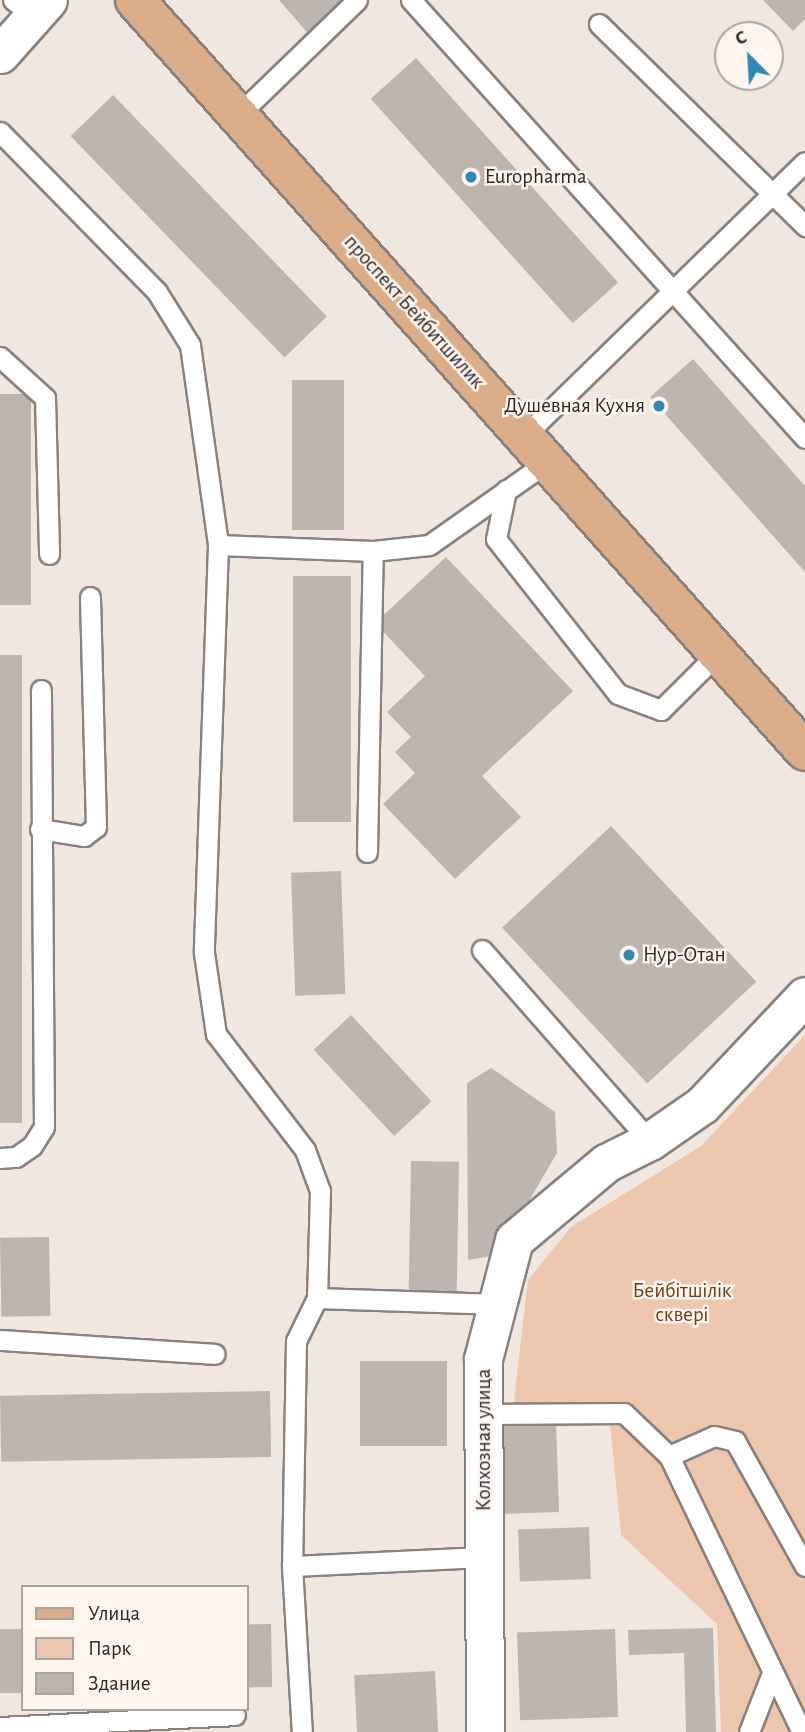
<!DOCTYPE html>
<meta charset="utf-8">
<style>
body{margin:0}
#map{position:relative;width:805px;height:1732px;overflow:hidden;background:#f0e7e1;font-family:"Alegreya Sans",sans-serif}
div>[style]{position:absolute}
.green>*{inset:0;background:#ecc6ad}
.building>*{inset:0;background:#bdb5af;transform-origin:0 0}
.roads{filter:drop-shadow(2px 0 #8a817c) drop-shadow(-2px 0 #8a817c) drop-shadow(0 2px #8a817c) drop-shadow(0 -2px #8a817c)}
.lane>*{height:19px;margin:-9.5px;padding:0 9.5px;transform-origin:9.5px;border-radius:9.5px;background:#fff}
.street>*{height:37px;margin:-18.5px;padding:0 18.5px;transform-origin:18.5px;border-radius:18.5px;background:#fff}
.primary>*{height:38px;margin:-19px;padding:0 19px;transform-origin:19px;border-radius:19px;background:#dcad89}
.dots>*{width:19px;height:19px;translate:-50% -50%;box-sizing:border-box;border:4px solid #fef5ef;border-radius:50%}
span{translate:-50% -50%;white-space:nowrap;text-align:center;line-height:1.15;-webkit-text-stroke:5px #fef5ef;paint-order:stroke}
.poi-label{font-size:21px;color:#2b2826}
.left{translate:0 -50%;text-align:left}
.right{translate:-100% -50%;text-align:right}
.street-label{font-size:21px;color:#2b2826}
.park-label{font-size:21px;color:#6f3d14}
.legend{position:absolute;left:21px;top:1585px;width:228px;height:126px;box-sizing:border-box;background:#fef5ef;border:2px solid #aaa39f;margin:0;padding:9px 12px;list-style:none;font-size:21px;color:#2b2826}
.legend li{display:flex;align-items:center;gap:14px;height:35px}
.legend b{width:35px;border:2px solid #aaa39f}
.north{position:absolute;left:714px;top:21px;width:70px;height:70px;box-sizing:border-box;background:#fef5ef;border:2px solid #aaa39f;border-radius:50%;rotate:336deg;font-size:19px;font-weight:700;line-height:28px;text-align:center;color:#2b2826}
.north::after{content:'';display:block;margin:auto;width:24px;height:32px;background:#2e87b5;clip-path:polygon(50% 0,100% 100%,50% 72%,0 100%)}
</style>
<div id="map">
<div class="green">
<i style="clip-path:polygon(805px 1035px,805px 1732px,721px 1732px,717px 1624px,621px 1535px,608px 1402px,513px 1409px,528px 1280px,571px 1227px,701px 1146px)"></i>
</div>
<div class="building">
<i style="clip-path:polygon(279px 0,354px 0,311px 37px)"></i>
<i style="clip-path:polygon(763px 0,805px 0,805px 19px,793px 31px)"></i>
<i style="left:416px;top:58px;width:302px;height:61px;rotate:48deg"></i>
<i style="left:113px;top:95px;width:308px;height:59px;rotate:46deg"></i>
<i style="clip-path:polygon(693px 359px,805px 486px,805px 572px,650px 397px)"></i>
<i style="left:292px;top:380px;width:52px;height:150px"></i>
<i style="left:0;top:394px;width:31px;height:211px"></i>
<i style="clip-path:polygon(446px 557px,573px 691px,482px 776px,521px 817px,455px 879px,383px 804px,415px 773px,395px 752px,411px 737px,387px 712px,425px 676px,375px 623px)"></i>
<i style="left:293px;top:576px;width:58px;height:246px"></i>
<i style="left:0;top:655px;width:22px;height:468px"></i>
<i style="left:611px;top:826px;width:213px;height:149px;rotate:47deg"></i>
<i style="left:341px;top:871px;width:123px;height:50px;rotate:88deg"></i>
<i style="left:351px;top:1015px;width:118px;height:51px;rotate:47deg"></i>
<i style="clip-path:polygon(491px 1068px,555px 1112px,557px 1153px,497px 1255px,468px 1260px,467px 1083px)"></i>
<i style="left:411px;top:1161px;width:48px;height:133px;rotate:1deg"></i>
<i style="left:49px;top:1237px;width:79px;height:49px;rotate:89deg"></i>
<i style="left:360px;top:1361px;width:87px;height:85px"></i>
<i style="left:270px;top:1391px;width:66px;height:270px;rotate:89deg"></i>
<i style="left:556px;top:1424px;width:88px;height:60px;rotate:88deg"></i>
<i style="left:589px;top:1527px;width:52px;height:71px;rotate:88deg"></i>
<i style="left:271px;top:1624px;width:63px;height:24px;rotate:89deg"></i>
<i style="clip-path:polygon(713px 1628px,716px 1732px,686px 1732px,684px 1653px,629px 1655px,628px 1630px)"></i>
<i style="left:23px;top:1629px;width:64px;height:23px;rotate:90deg"></i>
<i style="left:615px;top:1629px;width:88px;height:98px;rotate:88deg"></i>
<i style="left:435px;top:1671px;width:61px;height:81px;rotate:87deg"></i>
</div>
<div class="roads">
<div class="lane">
<i style="left:13px;top:0;width:25px;rotate:37deg"></i>
<i style="left:411px;top:0;width:589px;rotate:48.03deg"></i>
<i style="left:599px;top:24px;width:289px;rotate:44.4deg"></i>
<i style="left:238px;top:115px;width:165px;rotate:-44deg"></i>
<i style="left:0;top:132px;width:224px;rotate:45.5deg"></i>
<i style="left:157px;top:292px;width:62px;rotate:58.1deg"></i>
<i style="left:190px;top:345px;width:202px;rotate:82deg"></i>
<i style="left:218px;top:545px;width:408px;rotate:92deg"></i>
<i style="left:204px;top:953px;width:82px;rotate:81.6deg"></i>
<i style="left:216px;top:1034px;width:146px;rotate:52.5deg"></i>
<i style="left:305px;top:1150px;width:44px;rotate:69.9deg"></i>
<i style="left:320px;top:1191px;width:107px;rotate:91.6deg"></i>
<i style="left:317px;top:1298px;width:48px;rotate:116deg"></i>
<i style="left:296px;top:1341px;width:225px;rotate:91deg"></i>
<i style="left:292px;top:1566px;width:192px;rotate:-2.7deg"></i>
<i style="left:0;top:357px;width:61px;rotate:42.3deg"></i>
<i style="left:45px;top:398px;width:156px;rotate:88.5deg"></i>
<i style="left:524px;top:436px;width:392px;rotate:-44.3deg"></i>
<i style="left:506px;top:490px;width:50px;rotate:101.5deg"></i>
<i style="left:496px;top:539px;width:197px;rotate:51.8deg"></i>
<i style="left:618px;top:694px;width:46px;rotate:20.4deg"></i>
<i style="left:661px;top:710px;width:81px;rotate:-45deg"></i>
<i style="left:218px;top:545px;width:155px;rotate:2.2deg"></i>
<i style="left:373px;top:551px;width:56px;rotate:-6.1deg"></i>
<i style="left:429px;top:545px;width:144px;rotate:-35.1deg"></i>
<i style="left:40px;top:829px;width:45px;rotate:9deg"></i>
<i style="left:84px;top:836px;width:15px;rotate:-37deg"></i>
<i style="left:96px;top:827px;width:230px;rotate:-91.5deg"></i>
<i style="left:367px;top:852px;width:301px;rotate:-88.9deg"></i>
<i style="left:482px;top:950px;width:254px;rotate:48.7deg"></i>
<i style="left:0;top:1158px;width:16px;rotate:-4deg"></i>
<i style="left:16px;top:1157px;width:19px;rotate:-35deg"></i>
<i style="left:32px;top:1146px;width:22px;rotate:-58deg"></i>
<i style="left:44px;top:1127px;width:437px;rotate:-90.4deg"></i>
<i style="left:317px;top:1298px;width:181px;rotate:1.9deg"></i>
<i style="left:0;top:1340px;width:215px;rotate:3.7deg"></i>
<i style="left:483px;top:1414px;width:141px;rotate:-0.4deg"></i>
<i style="left:624px;top:1413px;width:62px;rotate:43.7deg"></i>
<i style="left:669px;top:1456px;width:306px;rotate:64.3deg"></i>
<i style="left:669px;top:1456px;width:49px;rotate:-24deg"></i>
<i style="left:714px;top:1436px;width:22px;rotate:13deg"></i>
<i style="left:735px;top:1441px;width:143px;rotate:60.8deg"></i>
<i style="left:292px;top:1566px;width:166px;rotate:86.6deg"></i>
<i style="left:0;top:1727px;width:235px;rotate:-2.9deg"></i>
<i style="left:749px;top:1732px;width:63px;rotate:-68.7deg"></i>
</div>
<div class="street">
<i style="left:0;top:54px;width:72px;rotate:-48.4deg"></i>
<i style="left:485px;top:1732px;width:373px;rotate:-90.3deg"></i>
<i style="left:483px;top:1359px;width:123px;rotate:-75.4deg"></i>
<i style="left:514px;top:1240px;width:120px;rotate:-39.9deg"></i>
<i style="left:606px;top:1163px;width:49px;rotate:-26.6deg"></i>
<i style="left:650px;top:1141px;width:63px;rotate:-34.7deg"></i>
<i style="left:702px;top:1105px;width:150px;rotate:-46.6deg"></i>
</div>
<div class="primary">
<i style="left:135px;top:0;width:1006px;rotate:48.26deg"></i>
</div>
</div>
<div class="dots">
<i style="left:471px;top:177px;background:#2e87b5"></i>
<i style="left:659px;top:406px;background:#2e87b5"></i>
<i style="left:629px;top:955px;background:#2e87b5"></i>
</div>
<div class="poi-label">
<span class="left" style="left:485px;top:177px">Europharma</span>
<span class="right" style="left:645px;top:406px">Душевная Кухня</span>
<span class="left" style="left:643px;top:955px">Нур-Отан</span>
</div>
<div class="street-label">
<span style="left:414px;top:312px;rotate:48deg">проспект Бейбитшилик</span>
<span style="left:484px;top:1440px;rotate:-90deg">Колхозная улица</span>
</div>
<div class="park-label">
<span style="left:682px;top:1303px">Бейбітшілік<br>сквері</span>
</div>
<ul class="legend">
<li><b style="height:9px;background:#dcad89"></b>Улица</li>
<li><b style="height:19px;background:#ecc6ad"></b>Парк</li>
<li><b style="height:19px;background:#bdb5af"></b>Здание</li>
</ul>
<div class="north">С</div>
</div>
